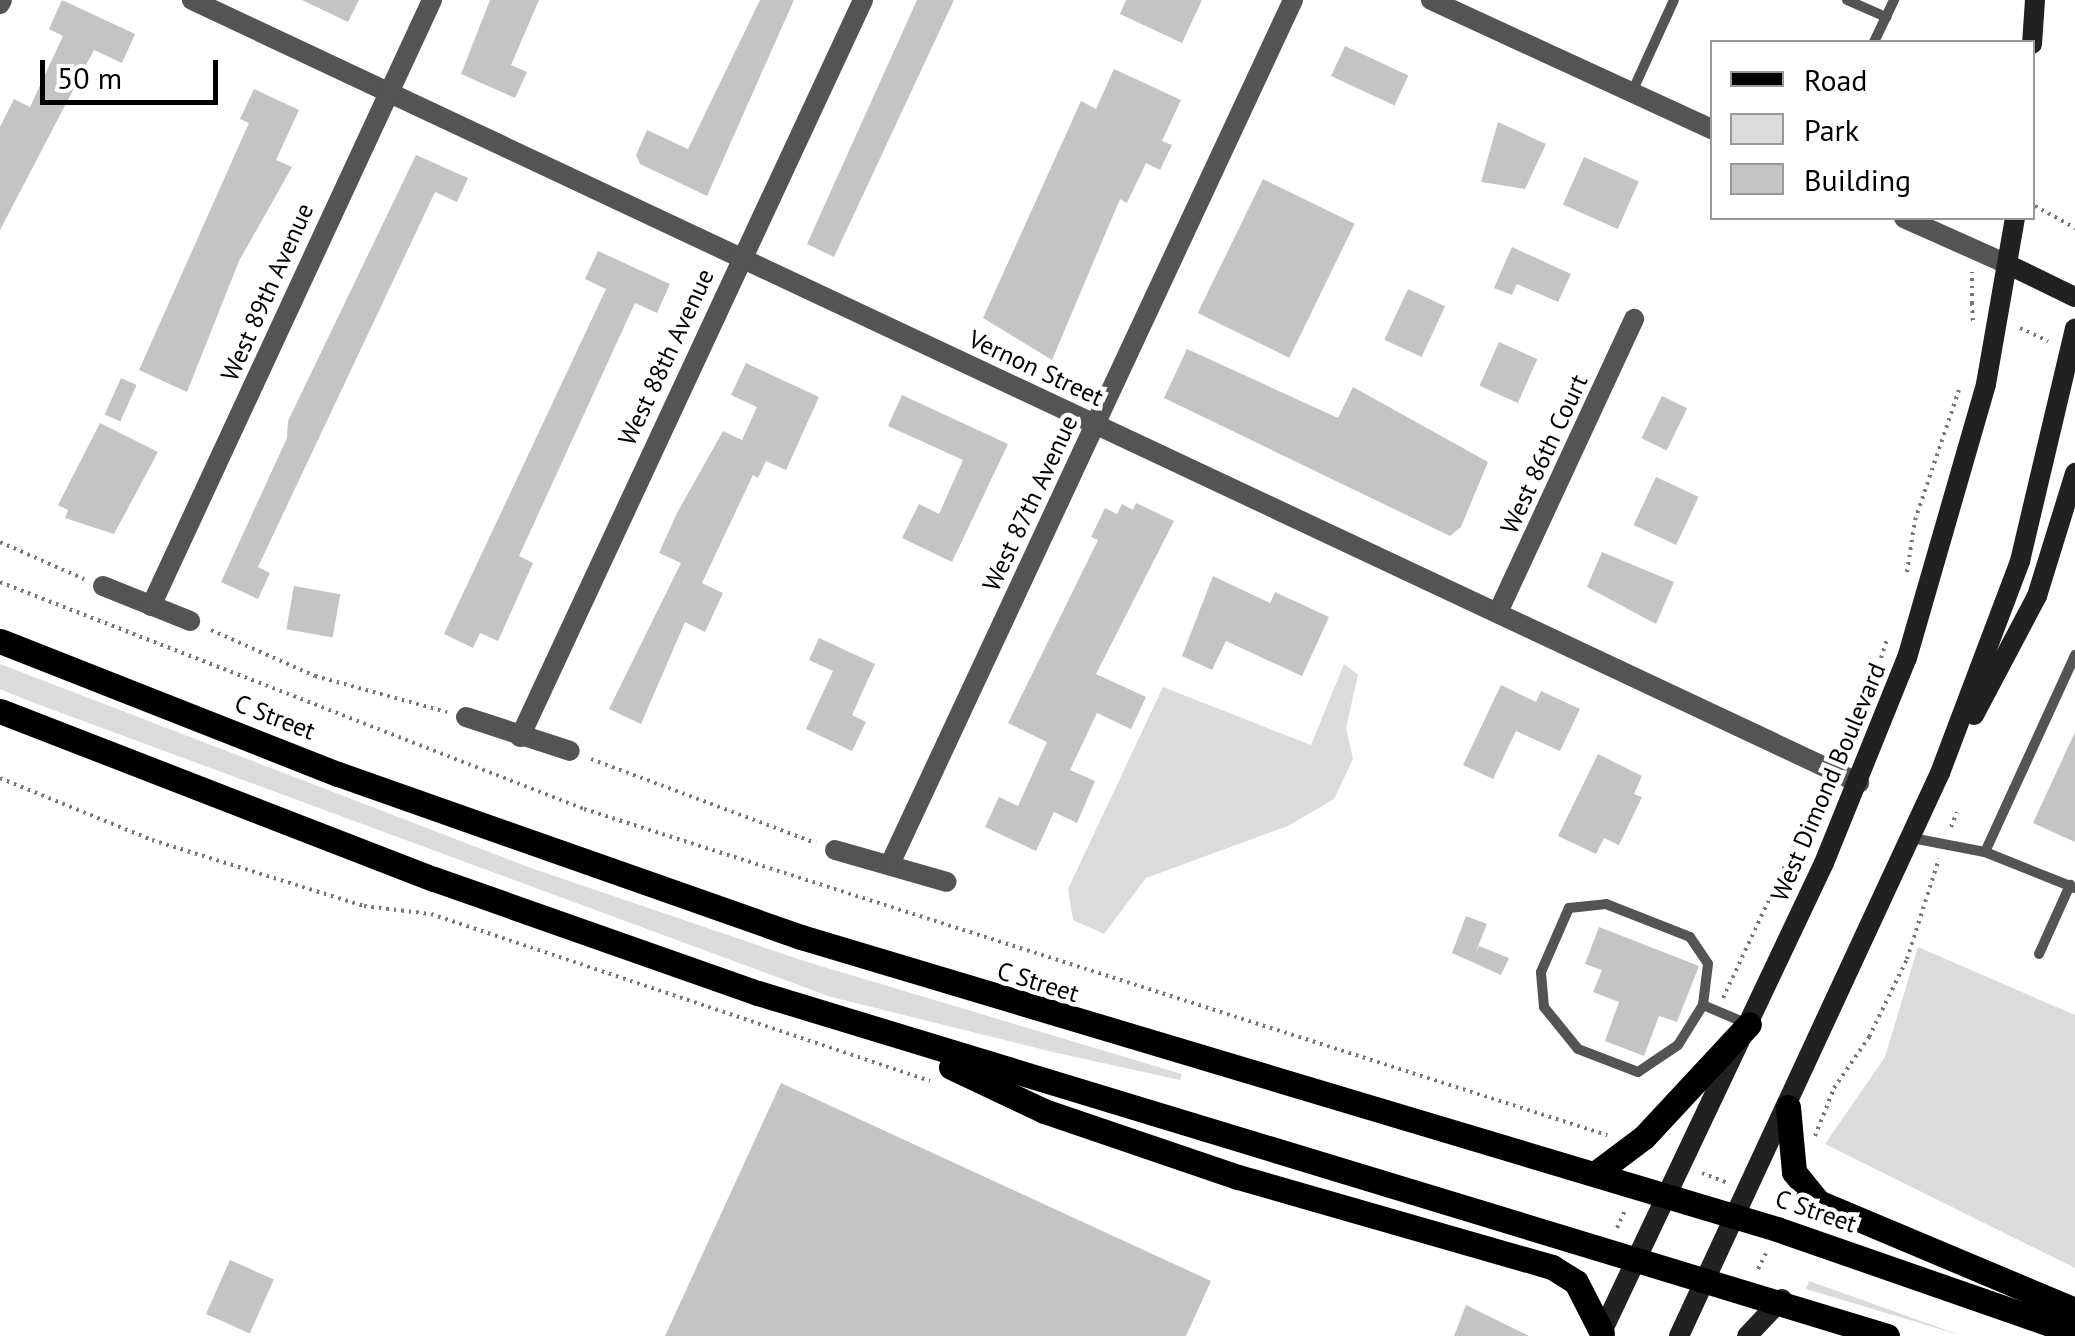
<!DOCTYPE html>
<style>
body{margin:0}
#map{position:relative;width:2075px;height:1336px;overflow:hidden;background:#fff;font-family:"PT Sans",sans-serif}
div>[style]{position:absolute}
.green>*{inset:0;background:#dbdbdb}
.building>*{inset:0;background:#c4c4c4;transform-origin:0 0}
.path>*{height:4px;margin-top:-2px;transform-origin:0;background:repeating-linear-gradient(90deg,#767676 0 2.5px,transparent 0 7.5px)}
.service>*{height:10px;margin:-5px;padding:0 5px;transform-origin:5px;border-radius:5px;background:#545454}
.minor>*{height:20px;margin:-10px;padding:0 10px;transform-origin:10px;border-radius:10px;background:#545454}
.secondary>*{height:20px;margin:-10px;padding:0 10px;transform-origin:10px;border-radius:10px;background:#212121}
.primary>*{height:25px;margin:-12.5px;padding:0 12.5px;transform-origin:12.5px;border-radius:12.5px;background:#000}
span{translate:-50% -50%;white-space:nowrap;text-align:center;line-height:1.15;-webkit-text-stroke:9px #fff;paint-order:stroke}
.street-label{font-size:25px;color:#000}
.legend{position:absolute;left:1710px;top:40px;width:325px;height:180px;box-sizing:border-box;background:#fff;border:2px solid #999;margin:0;padding:12px 18px;list-style:none;font-size:30px;color:#000}
.legend li{display:flex;align-items:center;gap:20px;height:50px}
.legend b{width:50px;border:2px solid #999}
.scale{position:absolute;left:40px;top:60px;width:178px;height:45px;box-sizing:border-box;border:5px solid #000;border-top:0;padding-left:12px;font-size:30px;line-height:35px;white-space:nowrap;color:#000;-webkit-text-stroke:8px #fff;paint-order:stroke}
</style>
<div id="map">
<div class="green">
<i style="clip-path:polygon(0 664px,531px 868px,807px 962px,1182px 1074px,1180px 1080px,1053px 1052px,831px 997px,29px 701px,0 689px)"></i>
<i style="clip-path:polygon(1344px 664px,1358px 675px,1346px 728px,1353px 759px,1334px 799px,1288px 826px,1146px 878px,1104px 934px,1073px 920px,1068px 889px,1163px 687px,1311px 745px)"></i>
<i style="clip-path:polygon(1918px 947px,2075px 1015px,2075px 1268px,1825px 1144px,1885px 1057px)"></i>
<i style="clip-path:polygon(1809px 1281px,1963px 1336px,1806px 1289px)"></i>
</div>
<div class="building">
<i style="clip-path:polygon(62px 0,135px 34px,122px 63px,94px 50px,0 230px,0 127px,14px 99px,30px 107px,63px 36px,49px 29px)"></i>
<i style="clip-path:polygon(302px 0,359px 0,348px 22px)"></i>
<i style="clip-path:polygon(490px 0,539px 0,511px 65px,527px 72px,515px 98px,461px 74px)"></i>
<i style="clip-path:polygon(760px 0,794px 0,707px 196px,640px 164px,636px 155px,647px 130px,688px 149px)"></i>
<i style="clip-path:polygon(917px 0,954px 0,834px 257px,807px 244px)"></i>
<i style="clip-path:polygon(1126px 0,1202px 0,1182px 43px,1120px 14px)"></i>
<i style="left:1345px;top:46px;width:70px;height:33px;rotate:25deg"></i>
<i style="clip-path:polygon(1114px 69px,1181px 100px,1162px 141px,1172px 145px,1160px 170px,1146px 163px,1127px 203px,1120px 199px,1052px 360px,983px 318px,1081px 101px,1096px 109px)"></i>
<i style="clip-path:polygon(254px 89px,299px 110px,276px 160px,292px 167px,239px 261px,187px 392px,139px 370px,249px 123px,240px 119px)"></i>
<i style="clip-path:polygon(1498px 122px,1546px 144px,1525px 189px,1481px 182px)"></i>
<i style="clip-path:polygon(416px 155px,468px 178px,457px 202px,435px 192px,258px 567px,270px 573px,258px 599px,221px 582px,287px 438px,288px 421px)"></i>
<i style="left:1584px;top:157px;width:60px;height:52px;rotate:24deg"></i>
<i style="left:1263px;top:179px;width:102px;height:149px;rotate:26deg"></i>
<i style="clip-path:polygon(1512px 247px,1571px 274px,1558px 302px,1517px 284px,1512px 295px,1494px 288px)"></i>
<i style="clip-path:polygon(598px 251px,670px 284px,657px 313px,635px 303px,519px 556px,533px 563px,498px 641px,480px 633px,473px 648px,444px 634px,606px 289px,585px 279px)"></i>
<i style="left:1408px;top:289px;width:41px;height:56px;rotate:25deg"></i>
<i style="left:1499px;top:342px;width:42px;height:48px;rotate:24deg"></i>
<i style="clip-path:polygon(1187px 349px,1338px 418px,1353px 387px,1488px 462px,1461px 527px,1450px 536px,1164px 398px)"></i>
<i style="clip-path:polygon(746px 363px,819px 397px,786px 470px,766px 461px,758px 478px,753px 475px,702px 583px,723px 593px,705px 632px,685px 622px,641px 724px,609px 709px,681px 563px,659px 553px,677px 513px,723px 431px,742px 440px,757px 407px,731px 395px)"></i>
<i style="left:121px;top:378px;width:17px;height:40px;rotate:24deg"></i>
<i style="clip-path:polygon(902px 395px,1008px 444px,952px 562px,902px 538px,919px 504px,939px 514px,963px 460px,888px 426px)"></i>
<i style="left:1662px;top:396px;width:28px;height:47px;rotate:26deg"></i>
<i style="clip-path:polygon(100px 423px,158px 452px,114px 534px,65px 518px,68px 510px,58px 505px)"></i>
<i style="left:1656px;top:477px;width:47px;height:53px;rotate:25deg"></i>
<i style="clip-path:polygon(1136px 503px,1174px 521px,1096px 674px,1146px 697px,1131px 729px,1097px 713px,1070px 770px,1095px 781px,1077px 823px,1054px 812px,1036px 851px,985px 827px,999px 797px,1018px 806px,1047px 742px,1008px 723px,1098px 540px,1091px 537px,1105px 508px,1117px 514px,1122px 504px,1133px 510px)"></i>
<i style="clip-path:polygon(1602px 552px,1674px 582px,1656px 624px,1587px 587px)"></i>
<i style="clip-path:polygon(1213px 576px,1270px 603px,1275px 592px,1329px 617px,1302px 676px,1226px 641px,1212px 670px,1182px 656px)"></i>
<i style="left:294px;top:586px;width:47px;height:44px;rotate:10deg"></i>
<i style="clip-path:polygon(819px 638px,875px 664px,852px 715px,866px 722px,852px 751px,806px 729px,833px 671px,809px 660px)"></i>
<i style="clip-path:polygon(1501px 685px,1536px 702px,1541px 691px,1580px 709px,1560px 751px,1516px 731px,1493px 779px,1463px 765px)"></i>
<i style="clip-path:polygon(2075px 732px,2075px 842px,2033px 823px)"></i>
<i style="clip-path:polygon(1598px 754px,1642px 776px,1634px 794px,1642px 797px,1619px 845px,1604px 838px,1596px 854px,1558px 836px)"></i>
<i style="clip-path:polygon(1466px 916px,1487px 924px,1475px 954px,1479px 946px,1509px 958px,1501px 975px,1452px 953px)"></i>
<i style="clip-path:polygon(1599px 927px,1699px 966px,1677px 1022px,1659px 1016px,1644px 1056px,1605px 1041px,1619px 1002px,1593px 992px,1602px 970px,1585px 964px)"></i>
<i style="clip-path:polygon(781px 1083px,1211px 1281px,1186px 1336px,665px 1336px)"></i>
<i style="left:230px;top:1260px;width:48px;height:59px;rotate:24deg"></i>
<i style="clip-path:polygon(1466px 1305px,1529px 1336px,1454px 1336px)"></i>
</div>
<div class="path">
<i style="left:2035px;top:206px;width:46px;rotate:28.8deg"></i>
<i style="left:1972px;top:303px;width:19px;rotate:87deg"></i>
<i style="left:1972px;top:303px;width:31px;rotate:-90deg"></i>
<i style="left:2020px;top:328px;width:31px;rotate:25deg"></i>
<i style="left:0;top:542px;width:92px;rotate:23.8deg"></i>
<i style="left:1907px;top:572px;width:53px;rotate:-81.3deg"></i>
<i style="left:1915px;top:520px;width:137px;rotate:-71.3deg"></i>
<i style="left:0;top:582px;width:627px;rotate:21.24deg"></i>
<i style="left:584px;top:809px;width:1074px;rotate:17.68deg"></i>
<i style="left:211px;top:630px;width:114px;rotate:23.9deg"></i>
<i style="left:315px;top:676px;width:137px;rotate:15.3deg"></i>
<i style="left:1881px;top:658px;width:20px;rotate:-72deg"></i>
<i style="left:591px;top:759px;width:240px;rotate:20.5deg"></i>
<i style="left:0;top:778px;width:164px;rotate:22.2deg"></i>
<i style="left:152px;top:840px;width:222px;rotate:17.3deg"></i>
<i style="left:364px;top:906px;width:67px;rotate:6.8deg"></i>
<i style="left:431px;top:914px;width:526px;rotate:18.5deg"></i>
<i style="left:1951px;top:827px;width:16px;rotate:-68deg"></i>
<i style="left:1723px;top:998px;width:231px;rotate:-64.9deg"></i>
<i style="left:1815px;top:1136px;width:52px;rotate:-68.4deg"></i>
<i style="left:1834px;top:1088px;width:62px;rotate:-55.5deg"></i>
<i style="left:1869px;top:1037px;width:87px;rotate:-64deg"></i>
<i style="left:1907px;top:959px;width:105px;rotate:-72.3deg"></i>
<i style="left:1702px;top:1173px;width:26px;rotate:21deg"></i>
<i style="left:1617px;top:1228px;width:21px;rotate:-65deg"></i>
<i style="left:1758px;top:1269px;width:20px;rotate:-63deg"></i>
</div>
<div class="service">
<i style="left:1847px;top:0;width:43px;rotate:23.6deg"></i>
<i style="left:1874px;top:42px;width:47px;rotate:-64.5deg"></i>
<i style="left:1632px;top:92px;width:101px;rotate:-65.5deg"></i>
<i style="left:1912px;top:838px;width:74px;rotate:10.9deg"></i>
<i style="left:1985px;top:852px;width:97px;rotate:21.8deg"></i>
<i style="left:1985px;top:852px;width:217px;rotate:-65.4deg"></i>
<i style="left:1606px;top:904px;width:90px;rotate:21.4deg"></i>
<i style="left:1690px;top:937px;width:32px;rotate:56deg"></i>
<i style="left:1708px;top:964px;width:41px;rotate:97deg"></i>
<i style="left:1703px;top:1005px;width:47px;rotate:122deg"></i>
<i style="left:1678px;top:1045px;width:48px;rotate:146deg"></i>
<i style="left:1638px;top:1072px;width:64px;rotate:-159deg"></i>
<i style="left:1578px;top:1049px;width:54px;rotate:-129deg"></i>
<i style="left:1544px;top:1007px;width:35px;rotate:-95deg"></i>
<i style="left:1541px;top:972px;width:70px;rotate:-66.4deg"></i>
<i style="left:1569px;top:908px;width:37px;rotate:-6deg"></i>
<i style="left:2039px;top:954px;width:76px;rotate:-65.8deg"></i>
<i style="left:1703px;top:1005px;width:49px;rotate:22.9deg"></i>
</div>
<div class="minor">
<i style="left:192px;top:0;width:1842px;rotate:25.16deg"></i>
<i style="left:1431px;top:0;width:309px;rotate:24.7deg"></i>
<i style="left:0;top:4px;width:4px;rotate:-63deg"></i>
<i style="left:1904px;top:218px;width:115px;rotate:24.1deg"></i>
<i style="left:103px;top:586px;width:94px;rotate:21.9deg"></i>
<i style="left:151px;top:606px;width:668px;rotate:-65.12deg"></i>
<i style="left:1499px;top:610px;width:321px;rotate:-65.1deg"></i>
<i style="left:466px;top:717px;width:109px;rotate:18.1deg"></i>
<i style="left:520px;top:737px;width:813px;rotate:-65.04deg"></i>
<i style="left:835px;top:850px;width:116px;rotate:15.9deg"></i>
<i style="left:890px;top:864px;width:953px;rotate:-64.99deg"></i>
</div>
<div class="secondary">
<i style="left:2032px;top:44px;width:44px;rotate:-86.1deg"></i>
<i style="left:2009px;top:265px;width:73px;rotate:25.9deg"></i>
<i style="left:1974px;top:715px;width:135px;rotate:-62.1deg"></i>
<i style="left:2037px;top:596px;width:129px;rotate:-72.8deg"></i>
<i style="left:1600px;top:1336px;width:523px;rotate:-64.66deg"></i>
<i style="left:1824px;top:863px;width:221px;rotate:-68deg"></i>
<i style="left:1907px;top:658px;width:285px;rotate:-73.9deg"></i>
<i style="left:1986px;top:384px;width:169px;rotate:-80.1deg"></i>
<i style="left:1679px;top:1336px;width:621px;rotate:-65.13deg"></i>
<i style="left:1940px;top:773px;width:227px;rotate:-69.3deg"></i>
<i style="left:2020px;top:561px;width:239px;rotate:-76.7deg"></i>
<i style="left:1747px;top:1336px;width:51px;rotate:-46.6deg"></i>
</div>
<div class="primary">
<i style="left:0;top:641px;width:363px;rotate:21.5deg"></i>
<i style="left:338px;top:774px;width:491px;rotate:19.4deg"></i>
<i style="left:801px;top:937px;width:1019px;rotate:16.66deg"></i>
<i style="left:1777px;top:1229px;width:316px;rotate:19.2deg"></i>
<i style="left:0;top:711px;width:465px;rotate:21.2deg"></i>
<i style="left:434px;top:879px;width:343px;rotate:19.4deg"></i>
<i style="left:758px;top:993px;width:1180px;rotate:16.9deg"></i>
<i style="left:951px;top:1067px;width:103px;rotate:25.3deg"></i>
<i style="left:1044px;top:1111px;width:205px;rotate:18.8deg"></i>
<i style="left:1238px;top:1177px;width:327px;rotate:16deg"></i>
<i style="left:1552px;top:1267px;width:28px;rotate:32deg"></i>
<i style="left:1576px;top:1282px;width:57px;rotate:63deg"></i>
<i style="left:1788px;top:1107px;width:65px;rotate:84.7deg"></i>
<i style="left:1794px;top:1172px;width:38px;rotate:51deg"></i>
<i style="left:1818px;top:1202px;width:279px;rotate:22.8deg"></i>
<i style="left:1596px;top:1173px;width:60px;rotate:-36.9deg"></i>
<i style="left:1644px;top:1137px;width:154px;rotate:-47.1deg"></i>
</div>
<div class="street-label">
<span style="left:267px;top:292px;rotate:-66deg">West 89th Avenue</span>
<span style="left:666px;top:357px;rotate:-65deg">West 88th Avenue</span>
<span style="left:1036px;top:368px;rotate:25deg">Vernon Street</span>
<span style="left:1544px;top:454px;rotate:-65deg">West 86th Court</span>
<span style="left:1030px;top:503px;rotate:-65deg">West 87th Avenue</span>
<span style="left:275px;top:717px;rotate:21deg">C Street</span>
<span style="left:1828px;top:782px;rotate:-67deg">West Dimond Boulevard</span>
<span style="left:1038px;top:982px;rotate:17deg">C Street</span>
<span style="left:1816px;top:1211px;rotate:19deg">C Street</span>
</div>
<ul class="legend">
<li><b style="height:12px;background:#000"></b>Road</li>
<li><b style="height:28px;background:#dbdbdb"></b>Park</li>
<li><b style="height:28px;background:#c4c4c4"></b>Building</li>
</ul>
<div class="scale">50 m</div>
</div>
